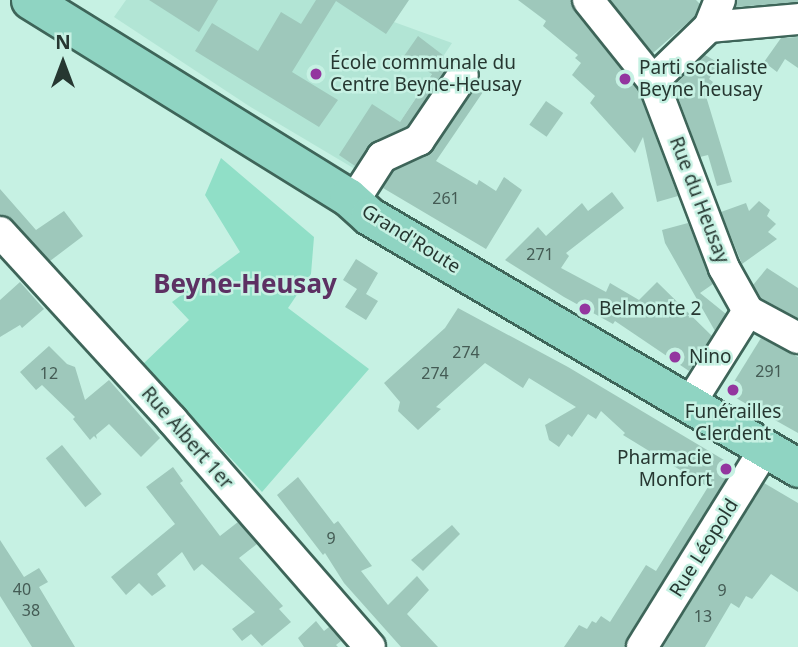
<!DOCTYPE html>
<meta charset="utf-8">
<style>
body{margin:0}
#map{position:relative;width:798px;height:647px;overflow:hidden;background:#c6f1e3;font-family:"Noto Sans",sans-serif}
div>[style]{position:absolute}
.built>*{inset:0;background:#b2e5d5}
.green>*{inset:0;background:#90dfc7}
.building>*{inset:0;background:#9ec8bb;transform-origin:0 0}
.roads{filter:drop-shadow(2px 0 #3e6559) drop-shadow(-2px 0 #3e6559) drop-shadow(0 2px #3e6559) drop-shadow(0 -2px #3e6559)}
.minor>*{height:30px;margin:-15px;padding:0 15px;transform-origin:15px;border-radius:15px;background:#fff}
.major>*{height:37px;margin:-18.5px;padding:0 18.5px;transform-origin:18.5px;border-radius:18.5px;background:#8fd4c2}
.dots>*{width:19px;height:19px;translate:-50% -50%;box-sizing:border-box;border:4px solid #c6f1e3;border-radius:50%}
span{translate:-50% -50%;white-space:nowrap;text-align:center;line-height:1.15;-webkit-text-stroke:5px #c6f1e3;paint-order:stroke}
.number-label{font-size:16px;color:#445b54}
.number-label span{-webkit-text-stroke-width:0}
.poi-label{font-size:19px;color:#263731}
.left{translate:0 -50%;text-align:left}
.right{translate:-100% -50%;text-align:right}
.street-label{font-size:19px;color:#263731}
.district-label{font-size:26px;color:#5d3063;font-weight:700}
.north{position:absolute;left:28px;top:28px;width:70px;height:70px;-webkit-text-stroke:5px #c6f1e3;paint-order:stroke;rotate:0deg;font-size:19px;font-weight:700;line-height:28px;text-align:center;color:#263731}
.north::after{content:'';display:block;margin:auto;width:24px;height:32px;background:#263731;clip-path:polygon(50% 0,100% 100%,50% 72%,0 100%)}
</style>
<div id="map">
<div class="built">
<i style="clip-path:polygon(126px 0,364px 0,394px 22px,452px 43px,365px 175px,249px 106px,114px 17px)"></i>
</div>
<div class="green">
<i style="clip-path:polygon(221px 158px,314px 237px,311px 274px,288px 308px,369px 369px,262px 492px,143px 364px,189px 320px,172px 302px,240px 252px,205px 195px)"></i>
</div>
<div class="building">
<i style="clip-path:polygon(149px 0,218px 0,199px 32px)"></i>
<i style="clip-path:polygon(316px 0,409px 0,386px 34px,336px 1px,292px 72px,338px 100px,319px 127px,195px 51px,212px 23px,258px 51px,281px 12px,301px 24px)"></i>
<i style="clip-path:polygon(518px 0,571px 0,574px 11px,638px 90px,678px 196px,657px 202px,643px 137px,635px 153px,590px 103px,595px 96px,572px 75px,581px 63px,575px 58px,578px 55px,543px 26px,546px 21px)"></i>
<i style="clip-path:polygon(610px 0,696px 0,700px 4px,694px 17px,653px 53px)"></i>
<i style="clip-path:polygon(737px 0,798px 0,798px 2px,736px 7px)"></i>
<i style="clip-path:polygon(418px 36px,452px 62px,407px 126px,374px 142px,355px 166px,339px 155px,372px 104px,400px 122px,432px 74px,404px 56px)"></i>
<i style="clip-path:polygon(798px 37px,798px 68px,785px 59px,777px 72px,764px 62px,781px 38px)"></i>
<i style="clip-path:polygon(705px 55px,719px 63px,709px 79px,713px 82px,705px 93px,732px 182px,717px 186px,708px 155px,700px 157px,674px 86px)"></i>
<i style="clip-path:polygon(478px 84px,485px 89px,436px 161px,477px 185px,479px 180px,496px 191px,504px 177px,522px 190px,486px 249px,383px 188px,394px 171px,433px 150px)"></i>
<i style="left:546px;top:101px;width:21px;height:29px;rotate:35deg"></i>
<i style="clip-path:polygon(0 189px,36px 230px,64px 211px,83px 236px,50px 261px,13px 220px,0 215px)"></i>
<i style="clip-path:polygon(612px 192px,624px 208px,566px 253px,569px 256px,561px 268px,606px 292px,610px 283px,639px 300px,657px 282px,712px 336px,689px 371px,615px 321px,613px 324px,564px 297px,505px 260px,538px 227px,546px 236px,582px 203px,588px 211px)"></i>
<i style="clip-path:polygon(759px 201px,770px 210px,767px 216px,776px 224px,768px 232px,777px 239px,742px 264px,721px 212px,746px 203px,749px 211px)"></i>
<i style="clip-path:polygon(688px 223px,713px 284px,700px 293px,726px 314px,715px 331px,665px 243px,662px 230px)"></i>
<i style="clip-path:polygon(356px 259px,378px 273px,366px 294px,378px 301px,366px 320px,345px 307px,357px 289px,343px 280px)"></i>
<i style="clip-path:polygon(767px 268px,798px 288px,798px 318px,761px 298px,753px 285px)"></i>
<i style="clip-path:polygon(20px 282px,44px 309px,22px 328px,20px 325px,0 337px,0 300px)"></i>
<i style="clip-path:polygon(458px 308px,568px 367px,734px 466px,627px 638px,625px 647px,564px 647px,579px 625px,587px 629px,592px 621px,596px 623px,601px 616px,610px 622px,646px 565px,656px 571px,708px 487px,623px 435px,625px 433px,601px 411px,596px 419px,588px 414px,572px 437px,568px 434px,559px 447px,549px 440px,545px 425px,576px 407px,529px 378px,523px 388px,485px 363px,436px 407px,441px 409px,418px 430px,398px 411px,400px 402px,384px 383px,445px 328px)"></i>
<i style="clip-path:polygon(761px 338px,798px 357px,798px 433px,727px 393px)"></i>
<i style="clip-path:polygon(49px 346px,67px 364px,75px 367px,85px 400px,109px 380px,160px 438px,141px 457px,109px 424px,96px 435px,97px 439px,94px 436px,90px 440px,73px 419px,75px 417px,42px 385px,36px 390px,20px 372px)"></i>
<i style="left:62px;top:445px;width:63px;height:21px;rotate:51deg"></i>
<i style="clip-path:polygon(173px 467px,183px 481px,180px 483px,220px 536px,238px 522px,257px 544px,239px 558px,283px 606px,279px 609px,291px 622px,262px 646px,251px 634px,242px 641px,232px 629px,255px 612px,202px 564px,194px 571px,182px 552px,157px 574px,166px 586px,152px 596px,139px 583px,126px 595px,111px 577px,175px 524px,146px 487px)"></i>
<i style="clip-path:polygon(298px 477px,334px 524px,338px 521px,372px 566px,361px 571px,388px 605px,417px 576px,429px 590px,407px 614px,438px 647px,401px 647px,344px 583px,325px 553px,323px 555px,277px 495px)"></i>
<i style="clip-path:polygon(764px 483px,798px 503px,798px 592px,771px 574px,752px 599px,746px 596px,739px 608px,731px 603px,705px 647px,663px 647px)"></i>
<i style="clip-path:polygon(452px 525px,460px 534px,423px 571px,411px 560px)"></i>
<i style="clip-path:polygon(0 540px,24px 577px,39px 568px,48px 582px,39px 587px,75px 647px,32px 647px,0 596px)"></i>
<i style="clip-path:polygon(316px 621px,324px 631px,329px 627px,341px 641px,336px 645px,338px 647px,304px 647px,298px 638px)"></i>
</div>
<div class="roads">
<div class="minor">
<i style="left:588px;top:0;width:104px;rotate:51.3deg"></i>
<i style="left:653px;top:81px;width:200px;rotate:69.2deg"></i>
<i style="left:724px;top:268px;width:49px;rotate:60.8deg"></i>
<i style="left:748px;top:311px;width:111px;rotate:122.1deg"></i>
<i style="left:709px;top:27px;width:89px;rotate:-5.1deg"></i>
<i style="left:653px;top:81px;width:78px;rotate:-44deg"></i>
<i style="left:709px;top:27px;width:29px;rotate:-68deg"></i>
<i style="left:353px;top:202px;width:54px;rotate:-57.2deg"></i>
<i style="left:382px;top:157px;width:41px;rotate:-24.7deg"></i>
<i style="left:419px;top:140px;width:78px;rotate:-55.9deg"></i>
<i style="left:0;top:232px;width:255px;rotate:47.5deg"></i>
<i style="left:172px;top:420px;width:301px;rotate:48.9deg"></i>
<i style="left:748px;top:311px;width:57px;rotate:28.4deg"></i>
<i style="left:642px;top:647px;width:233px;rotate:-58.2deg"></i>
</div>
<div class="major">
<i style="left:30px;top:0;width:374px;rotate:31.8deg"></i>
<i style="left:348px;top:197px;width:28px;rotate:42deg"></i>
<i style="left:369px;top:216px;width:498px;rotate:30.4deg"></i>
</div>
</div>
<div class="dots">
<i style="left:316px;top:74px;background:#93369f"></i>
<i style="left:625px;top:79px;background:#93369f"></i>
<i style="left:585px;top:309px;background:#93369f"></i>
<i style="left:675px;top:357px;background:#93369f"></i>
<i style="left:733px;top:390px;background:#93369f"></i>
<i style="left:726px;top:469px;background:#93369f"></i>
</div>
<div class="number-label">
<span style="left:446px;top:198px">261</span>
<span style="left:540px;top:254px">271</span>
<span style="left:466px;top:352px">274</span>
<span style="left:769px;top:371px">291</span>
<span style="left:49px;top:373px">12</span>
<span style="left:435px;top:373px">274</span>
<span style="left:331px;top:538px">9</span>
<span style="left:22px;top:589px">40</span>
<span style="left:722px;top:590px">9</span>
<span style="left:31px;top:610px">38</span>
<span style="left:703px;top:616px">13</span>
</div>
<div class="poi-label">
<span class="left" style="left:330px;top:74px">École communale du<br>Centre Beyne-Heusay</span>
<span class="left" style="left:639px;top:79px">Parti socialiste<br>Beyne heusay</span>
<span class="left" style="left:599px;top:309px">Belmonte 2</span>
<span class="left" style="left:689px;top:357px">Nino</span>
<span style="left:733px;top:423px">Funérailles<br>Clerdent</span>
<span class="right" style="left:712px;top:469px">Pharmacie<br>Monfort</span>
</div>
<div class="street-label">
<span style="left:699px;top:200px;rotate:69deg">Rue du Heusay</span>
<span style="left:411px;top:239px;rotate:32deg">Grand'Route</span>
<span style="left:187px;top:438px;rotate:49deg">Rue Albert 1er</span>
<span style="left:704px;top:548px;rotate:-58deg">Rue Léopold</span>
</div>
<div class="district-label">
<span style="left:245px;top:284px">Beyne-Heusay</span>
</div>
<div class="north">N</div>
</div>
